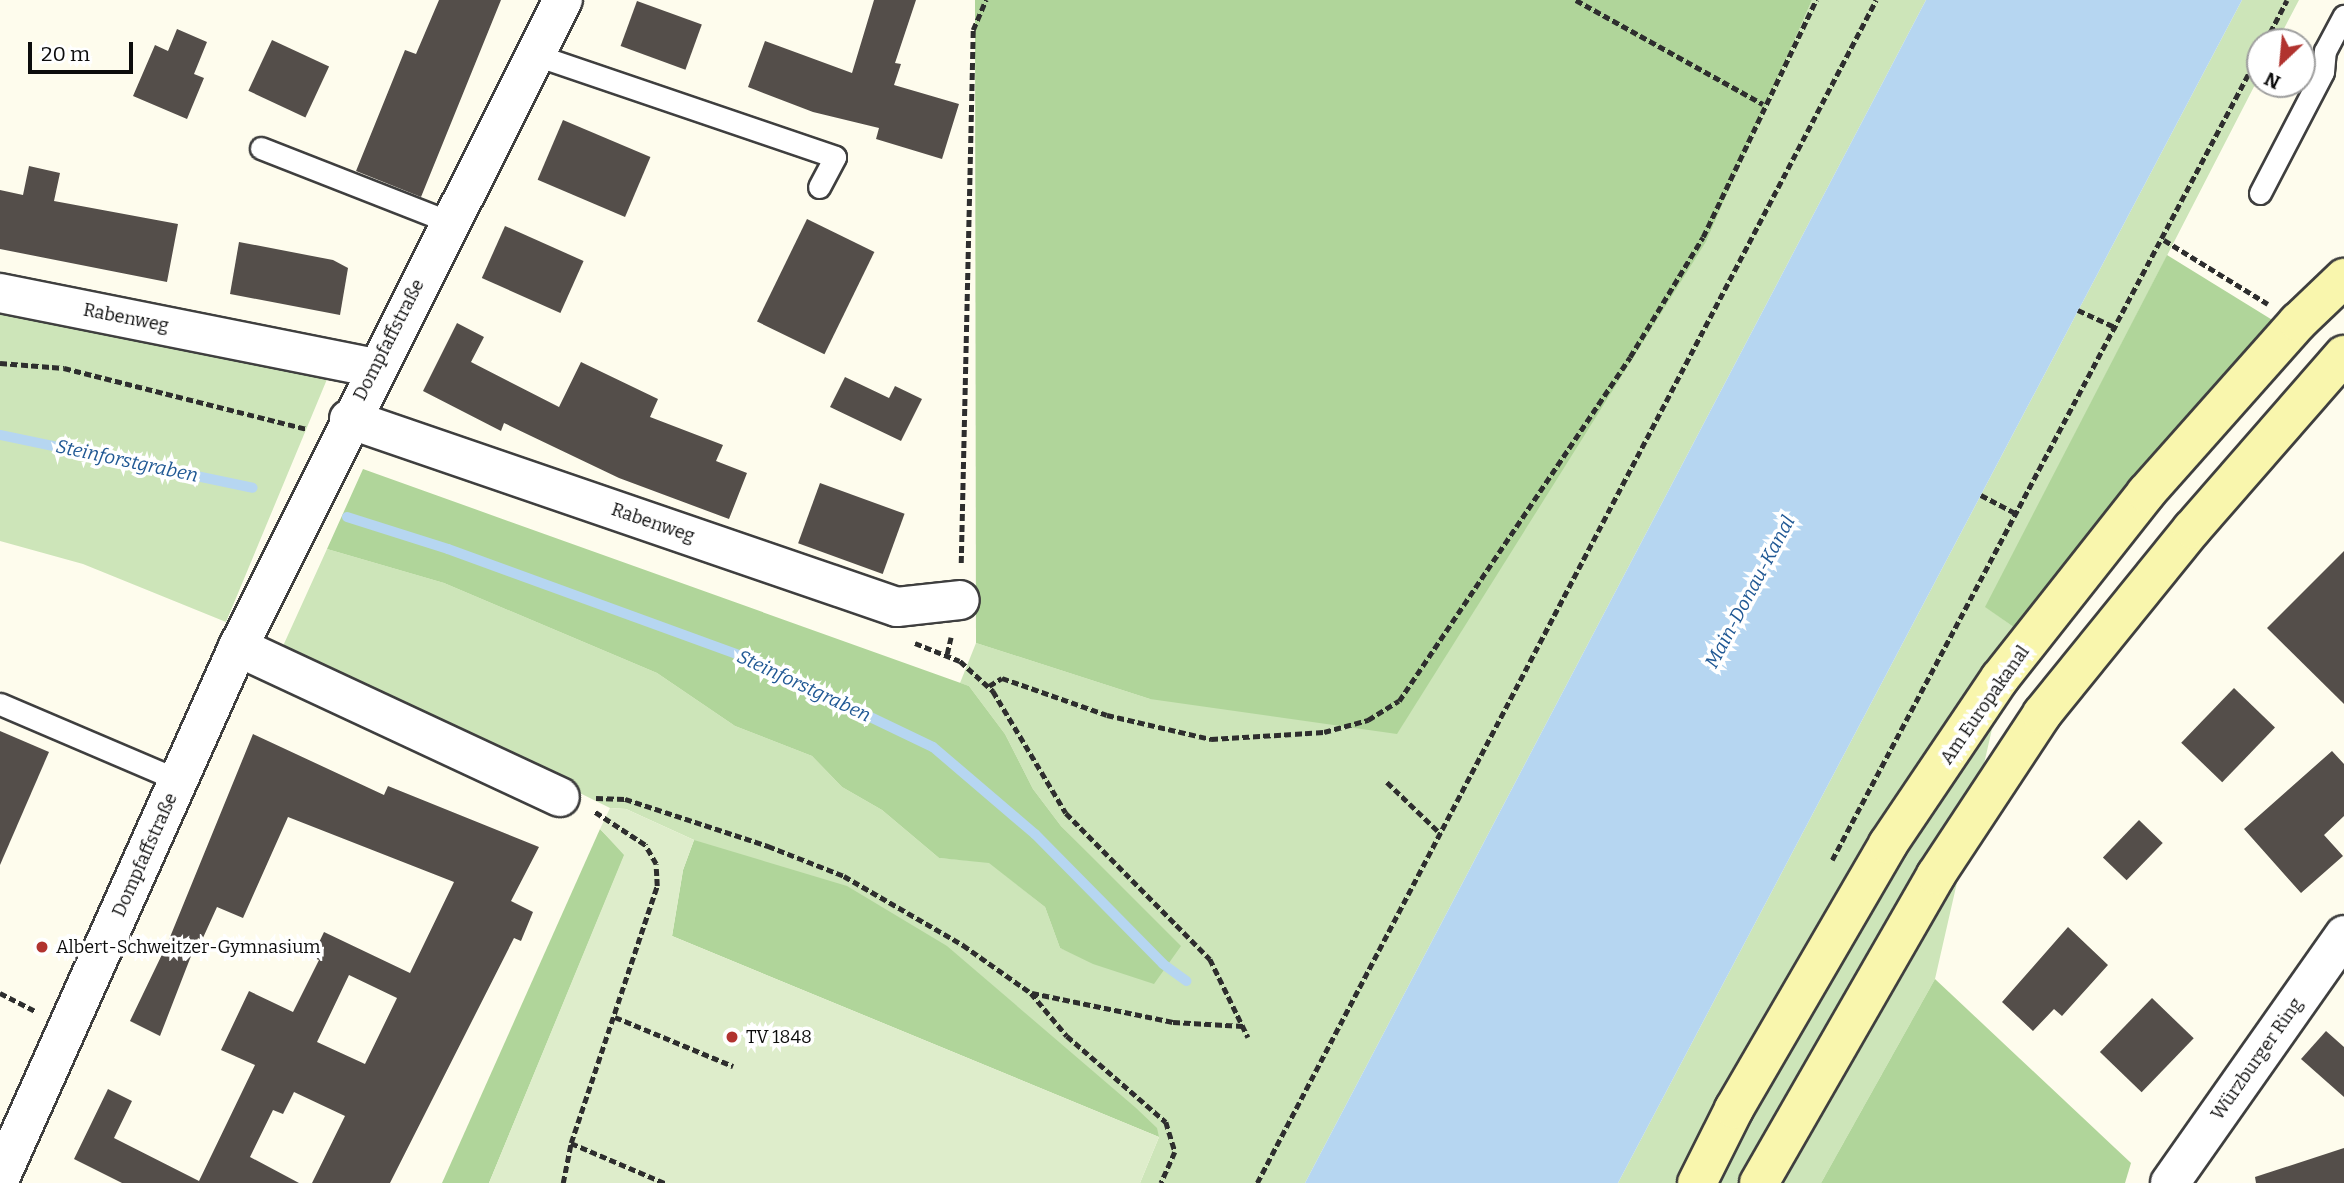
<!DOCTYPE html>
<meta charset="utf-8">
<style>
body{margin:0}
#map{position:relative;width:2344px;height:1183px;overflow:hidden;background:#fefced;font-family:Bitter,serif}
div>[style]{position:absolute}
.green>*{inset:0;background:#cde5b9}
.forest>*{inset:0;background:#b0d59a}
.pitch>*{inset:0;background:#deedcb}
.water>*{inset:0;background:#b6d6f1}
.stream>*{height:10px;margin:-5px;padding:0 5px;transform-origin:5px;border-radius:5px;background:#b6d6f1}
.building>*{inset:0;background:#544e4a;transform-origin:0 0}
.path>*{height:4.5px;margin-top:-2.25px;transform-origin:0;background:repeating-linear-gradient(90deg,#2e2e2e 0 7px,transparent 0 10.5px)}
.roads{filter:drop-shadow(2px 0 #3f3f3f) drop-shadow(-2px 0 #3f3f3f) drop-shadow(0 2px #3f3f3f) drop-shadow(0 -2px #3f3f3f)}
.service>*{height:21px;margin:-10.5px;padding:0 10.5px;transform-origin:10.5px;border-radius:10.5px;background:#fff}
.minor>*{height:38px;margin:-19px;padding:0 19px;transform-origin:19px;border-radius:19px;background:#fff}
.secondary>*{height:38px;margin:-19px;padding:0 19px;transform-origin:19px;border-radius:19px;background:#f9f6ad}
.dots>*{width:19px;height:19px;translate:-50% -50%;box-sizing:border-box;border:4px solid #fff;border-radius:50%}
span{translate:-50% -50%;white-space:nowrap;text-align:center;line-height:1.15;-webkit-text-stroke:7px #fff;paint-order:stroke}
.street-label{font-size:18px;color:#0c0c0c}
.poi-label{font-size:18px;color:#0c0c0c}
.left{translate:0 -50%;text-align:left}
.water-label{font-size:19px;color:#205894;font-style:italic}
.north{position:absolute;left:2246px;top:28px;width:70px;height:70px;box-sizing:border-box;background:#fff;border:2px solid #9e9e9e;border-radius:50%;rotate:206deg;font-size:19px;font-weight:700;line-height:28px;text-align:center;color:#0c0c0c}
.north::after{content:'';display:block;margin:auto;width:24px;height:32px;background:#b1332f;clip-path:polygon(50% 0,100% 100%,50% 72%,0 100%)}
.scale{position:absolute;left:28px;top:42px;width:105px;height:32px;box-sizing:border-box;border:4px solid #0c0c0c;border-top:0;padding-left:9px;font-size:21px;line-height:24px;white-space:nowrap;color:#0c0c0c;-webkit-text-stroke:5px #fff;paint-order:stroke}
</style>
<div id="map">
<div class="green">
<i style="clip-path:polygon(1812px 0,1926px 0,1305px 1183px,1140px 1183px,1159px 1137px,694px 840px,626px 809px,610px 808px,283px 646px,327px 549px,444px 583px,657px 673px,735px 726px,812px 756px,842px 787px,882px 810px,939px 858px,989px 862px,1045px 907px,1060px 948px,1154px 983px,1106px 872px,1061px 826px,1033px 789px,1005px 734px,969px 686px,960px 683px,976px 643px,1150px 699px,1707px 240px)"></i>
<i style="clip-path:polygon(2242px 0,2299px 0,2277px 42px,2260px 42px,2260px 75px,1986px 607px,2015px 628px,1935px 979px,1821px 1183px,1618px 1183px)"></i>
<i style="clip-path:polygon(0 293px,335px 360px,226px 622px,83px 564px,0 541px)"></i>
</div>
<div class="forest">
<i style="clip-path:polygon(975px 0,1812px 0,1707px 240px,1397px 734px,1150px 699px,976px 643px)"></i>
<i style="clip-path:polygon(2167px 255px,2274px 321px,2015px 628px,1985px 607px)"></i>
<i style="clip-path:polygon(363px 469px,969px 686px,1005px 734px,1033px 789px,1061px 826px,1181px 946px,1154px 984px,1093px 964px,1060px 948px,1045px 907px,989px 863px,939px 858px,882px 810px,842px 787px,812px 756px,735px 726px,657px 673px,444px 583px,327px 549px)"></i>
<i style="clip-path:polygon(600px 829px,625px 854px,489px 1183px,442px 1183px)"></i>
<i style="clip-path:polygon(694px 840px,847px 886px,947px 946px,1136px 1108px,1157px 1128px,1159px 1137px,672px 936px,683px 870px)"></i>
<i style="clip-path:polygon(1935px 979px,2131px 1163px,2125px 1183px,1821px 1183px)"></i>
</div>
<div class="pitch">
<i style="clip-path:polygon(610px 808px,626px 809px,694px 840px,683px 870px,672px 936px,1159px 1137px,1140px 1183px,489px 1183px,624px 855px,600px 829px)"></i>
</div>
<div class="water">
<i style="clip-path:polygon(1926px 0,2242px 0,1618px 1183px,1305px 1183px)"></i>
</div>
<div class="stream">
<i style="left:0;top:435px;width:258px;rotate:11.8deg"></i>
<i style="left:347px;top:517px;width:106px;rotate:17.6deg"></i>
<i style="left:448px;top:549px;width:316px;rotate:20deg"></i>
<i style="left:745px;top:657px;width:208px;rotate:25.6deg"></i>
<i style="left:933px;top:747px;width:134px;rotate:40.5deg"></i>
<i style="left:1035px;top:834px;width:182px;rotate:45.4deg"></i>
<i style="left:1163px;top:964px;width:29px;rotate:36deg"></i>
</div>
<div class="building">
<i style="clip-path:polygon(439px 0,501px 0,421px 197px,356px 171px,405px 50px,416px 54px)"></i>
<i style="clip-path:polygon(874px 0,916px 0,895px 63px,901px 64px,894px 85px,959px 104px,942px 159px,876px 139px,879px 128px,813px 112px,748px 87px,765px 41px,852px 73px)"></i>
<i style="left:637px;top:1px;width:69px;height:48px;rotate:20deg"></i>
<i style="clip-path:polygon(177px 29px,207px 42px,194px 74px,204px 78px,187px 119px,133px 96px,155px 45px,168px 51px)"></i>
<i style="left:272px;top:40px;width:63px;height:56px;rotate:25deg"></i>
<i style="left:563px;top:120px;width:95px;height:65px;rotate:23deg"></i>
<i style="clip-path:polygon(29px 166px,60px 173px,54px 201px,178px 224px,167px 282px,0 249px,0 190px,23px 195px)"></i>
<i style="left:807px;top:219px;width:75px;height:114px;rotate:26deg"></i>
<i style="left:505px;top:226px;width:86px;height:57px;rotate:24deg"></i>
<i style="clip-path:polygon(239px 242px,333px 260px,348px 268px,340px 315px,230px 294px)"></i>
<i style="clip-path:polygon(457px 323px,484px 337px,471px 362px,559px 407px,581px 362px,658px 399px,650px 417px,723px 445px,716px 461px,747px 473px,729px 519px,619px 478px,504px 423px,501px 431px,423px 391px)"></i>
<i style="clip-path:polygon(845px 377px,889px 398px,895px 386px,922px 399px,901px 441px,830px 407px)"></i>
<i style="left:820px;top:483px;width:90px;height:64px;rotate:20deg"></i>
<i style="clip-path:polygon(2344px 551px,2344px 704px,2267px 628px)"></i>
<i style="left:2234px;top:688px;width:57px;height:76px;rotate:44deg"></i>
<i style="clip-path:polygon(0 731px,49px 752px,0 865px)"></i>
<i style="clip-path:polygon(evenodd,253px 734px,384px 795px,388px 786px,539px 847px,511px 901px,533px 912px,521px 941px,514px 938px,390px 1183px,312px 1183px,345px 1116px,294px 1092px,283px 1114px,273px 1110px,250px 1157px,299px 1183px,122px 1183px,74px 1159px,108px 1089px,132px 1101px,114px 1138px,199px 1181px,255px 1065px,221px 1050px,249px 991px,293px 1012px,319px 960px,312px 957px,324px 932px,410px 973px,454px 882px,288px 817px,243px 918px,217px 907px,202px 940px,198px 938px,160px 1036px,130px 1021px,168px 942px,253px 734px,349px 975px,397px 998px,365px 1064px,317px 1042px,349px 975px)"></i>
<i style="clip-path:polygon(2332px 751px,2344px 764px,2344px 816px,2324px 835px,2343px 856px,2301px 893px,2244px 829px)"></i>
<i style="left:2139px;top:820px;width:33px;height:52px;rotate:44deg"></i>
<i style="clip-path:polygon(2068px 927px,2108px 965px,2062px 1016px,2054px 1009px,2033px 1031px,2002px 1002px)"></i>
<i style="left:2152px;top:998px;width:58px;height:75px;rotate:44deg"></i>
<i style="clip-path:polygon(2326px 1031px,2344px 1047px,2344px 1097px,2301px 1059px)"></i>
<i style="clip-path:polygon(2344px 1148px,2344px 1183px,2256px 1183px,2255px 1177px)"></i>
</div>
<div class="path">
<i style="left:1576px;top:0;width:214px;rotate:29.1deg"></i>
<i style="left:2265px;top:42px;width:47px;rotate:-62.4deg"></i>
<i style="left:2164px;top:240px;width:122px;rotate:31.6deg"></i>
<i style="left:2078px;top:310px;width:43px;rotate:24.8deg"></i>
<i style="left:0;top:363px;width:64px;rotate:4.5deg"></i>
<i style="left:64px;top:368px;width:250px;rotate:14.1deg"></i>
<i style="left:1981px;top:495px;width:41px;rotate:27.8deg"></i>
<i style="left:961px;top:563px;width:533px;rotate:-88.71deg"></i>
<i style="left:973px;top:30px;width:33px;rotate:-67deg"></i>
<i style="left:915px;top:643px;width:48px;rotate:21.8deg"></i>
<i style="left:960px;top:661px;width:45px;rotate:42.3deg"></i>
<i style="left:993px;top:691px;width:142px;rotate:59.1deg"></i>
<i style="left:1066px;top:813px;width:205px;rotate:45.4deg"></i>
<i style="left:1210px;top:959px;width:87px;rotate:64deg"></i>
<i style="left:947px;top:654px;width:17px;rotate:-77deg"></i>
<i style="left:989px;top:686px;width:15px;rotate:-32deg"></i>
<i style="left:1002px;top:678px;width:111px;rotate:19.4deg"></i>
<i style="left:1107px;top:715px;width:107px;rotate:13deg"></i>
<i style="left:1211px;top:739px;width:113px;rotate:-3.5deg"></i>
<i style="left:1324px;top:732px;width:46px;rotate:-15.3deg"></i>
<i style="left:1368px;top:720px;width:36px;rotate:-32deg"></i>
<i style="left:1399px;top:701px;width:414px;rotate:-56.1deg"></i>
<i style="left:1630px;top:357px;width:140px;rotate:-58.7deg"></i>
<i style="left:1703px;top:237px;width:263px;rotate:-64.5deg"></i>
<i style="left:1387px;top:782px;width:74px;rotate:43.9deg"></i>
<i style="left:596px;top:798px;width:29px;rotate:2deg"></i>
<i style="left:625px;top:799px;width:151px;rotate:18.2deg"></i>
<i style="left:768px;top:846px;width:82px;rotate:21.5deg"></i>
<i style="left:844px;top:876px;width:138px;rotate:30.1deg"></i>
<i style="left:963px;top:945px;width:83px;rotate:35.2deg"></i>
<i style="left:1031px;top:993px;width:56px;rotate:50.1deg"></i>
<i style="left:1067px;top:1036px;width:131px;rotate:41deg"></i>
<i style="left:1166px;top:1122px;width:31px;rotate:73deg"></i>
<i style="left:1175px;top:1152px;width:34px;rotate:114deg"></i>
<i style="left:1832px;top:860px;width:914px;rotate:-62.09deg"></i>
<i style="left:0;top:993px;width:39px;rotate:27deg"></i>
<i style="left:1032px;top:993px;width:144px;rotate:11.6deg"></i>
<i style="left:1173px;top:1022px;width:70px;rotate:3.3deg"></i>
<i style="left:615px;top:1017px;width:128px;rotate:22.6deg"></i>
<i style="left:571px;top:1143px;width:102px;rotate:23.1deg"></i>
<i style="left:563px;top:1183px;width:41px;rotate:-78.7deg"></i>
<i style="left:571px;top:1143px;width:271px;rotate:-71.5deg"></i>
<i style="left:657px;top:886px;width:22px;rotate:-93deg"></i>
<i style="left:656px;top:864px;width:22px;rotate:-120deg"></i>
<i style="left:645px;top:845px;width:62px;rotate:-146.8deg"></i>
<i style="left:1257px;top:1183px;width:1335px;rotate:-62.38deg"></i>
</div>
<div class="roads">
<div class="service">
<i style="left:533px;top:54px;width:319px;rotate:18.8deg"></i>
<i style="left:835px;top:157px;width:34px;rotate:118deg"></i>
<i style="left:261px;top:148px;width:203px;rotate:21.4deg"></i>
<i style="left:2260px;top:193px;width:136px;rotate:-62.5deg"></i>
<i style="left:2323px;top:72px;width:21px;rotate:-85deg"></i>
<i style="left:2325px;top:51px;width:40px;rotate:-62deg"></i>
<i style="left:0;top:704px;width:194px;rotate:23.1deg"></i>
</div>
<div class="minor">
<i style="left:0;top:293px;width:382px;rotate:11.3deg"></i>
<i style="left:349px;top:419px;width:579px;rotate:18.94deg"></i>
<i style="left:897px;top:607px;width:63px;rotate:-6.3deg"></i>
<i style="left:238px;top:647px;width:355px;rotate:25deg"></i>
<i style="left:0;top:1178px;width:582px;rotate:-65.86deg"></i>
<i style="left:238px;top:647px;width:724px;rotate:-63.33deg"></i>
<i style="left:2170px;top:1183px;width:303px;rotate:-54.9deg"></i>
</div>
<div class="secondary">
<i style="left:1697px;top:1183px;width:83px;rotate:-63.4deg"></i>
<i style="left:1734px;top:1109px;width:306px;rotate:-59.8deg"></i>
<i style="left:1888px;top:844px;width:200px;rotate:-56deg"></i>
<i style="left:2000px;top:678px;width:236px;rotate:-51.7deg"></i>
<i style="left:2146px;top:493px;width:229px;rotate:-48.4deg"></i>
<i style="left:2298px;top:322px;width:64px;rotate:-43.7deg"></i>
<i style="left:1759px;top:1183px;width:355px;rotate:-60.1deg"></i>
<i style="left:1936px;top:875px;width:193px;rotate:-56.6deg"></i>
<i style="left:2042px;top:714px;width:238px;rotate:-51deg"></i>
<i style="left:2192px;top:529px;width:231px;rotate:-48.9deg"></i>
</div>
</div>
<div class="dots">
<i style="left:42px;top:947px;background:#b1332f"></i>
<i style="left:732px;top:1037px;background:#b1332f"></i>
</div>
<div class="street-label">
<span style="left:126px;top:318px;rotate:11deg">Rabenweg</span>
<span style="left:389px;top:340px;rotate:-63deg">Dompfaffstraße</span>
<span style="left:653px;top:523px;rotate:19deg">Rabenweg</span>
<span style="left:1985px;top:705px;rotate:-55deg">Am Europakanal</span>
<span style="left:145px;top:855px;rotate:-66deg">Dompfaffstraße</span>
<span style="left:2257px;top:1059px;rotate:-55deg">Würzburger Ring</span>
</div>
<div class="poi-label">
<span class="left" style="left:56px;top:947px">Albert-Schweitzer-Gymnasium</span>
<span class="left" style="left:746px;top:1037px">TV 1848</span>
</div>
<div class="water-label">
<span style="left:127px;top:461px;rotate:12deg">Steinforstgraben</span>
<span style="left:1750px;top:592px;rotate:-62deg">Main-Donau-Kanal</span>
<span style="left:804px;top:686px;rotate:25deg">Steinforstgraben</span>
</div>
<div class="north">N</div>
<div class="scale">20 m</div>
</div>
